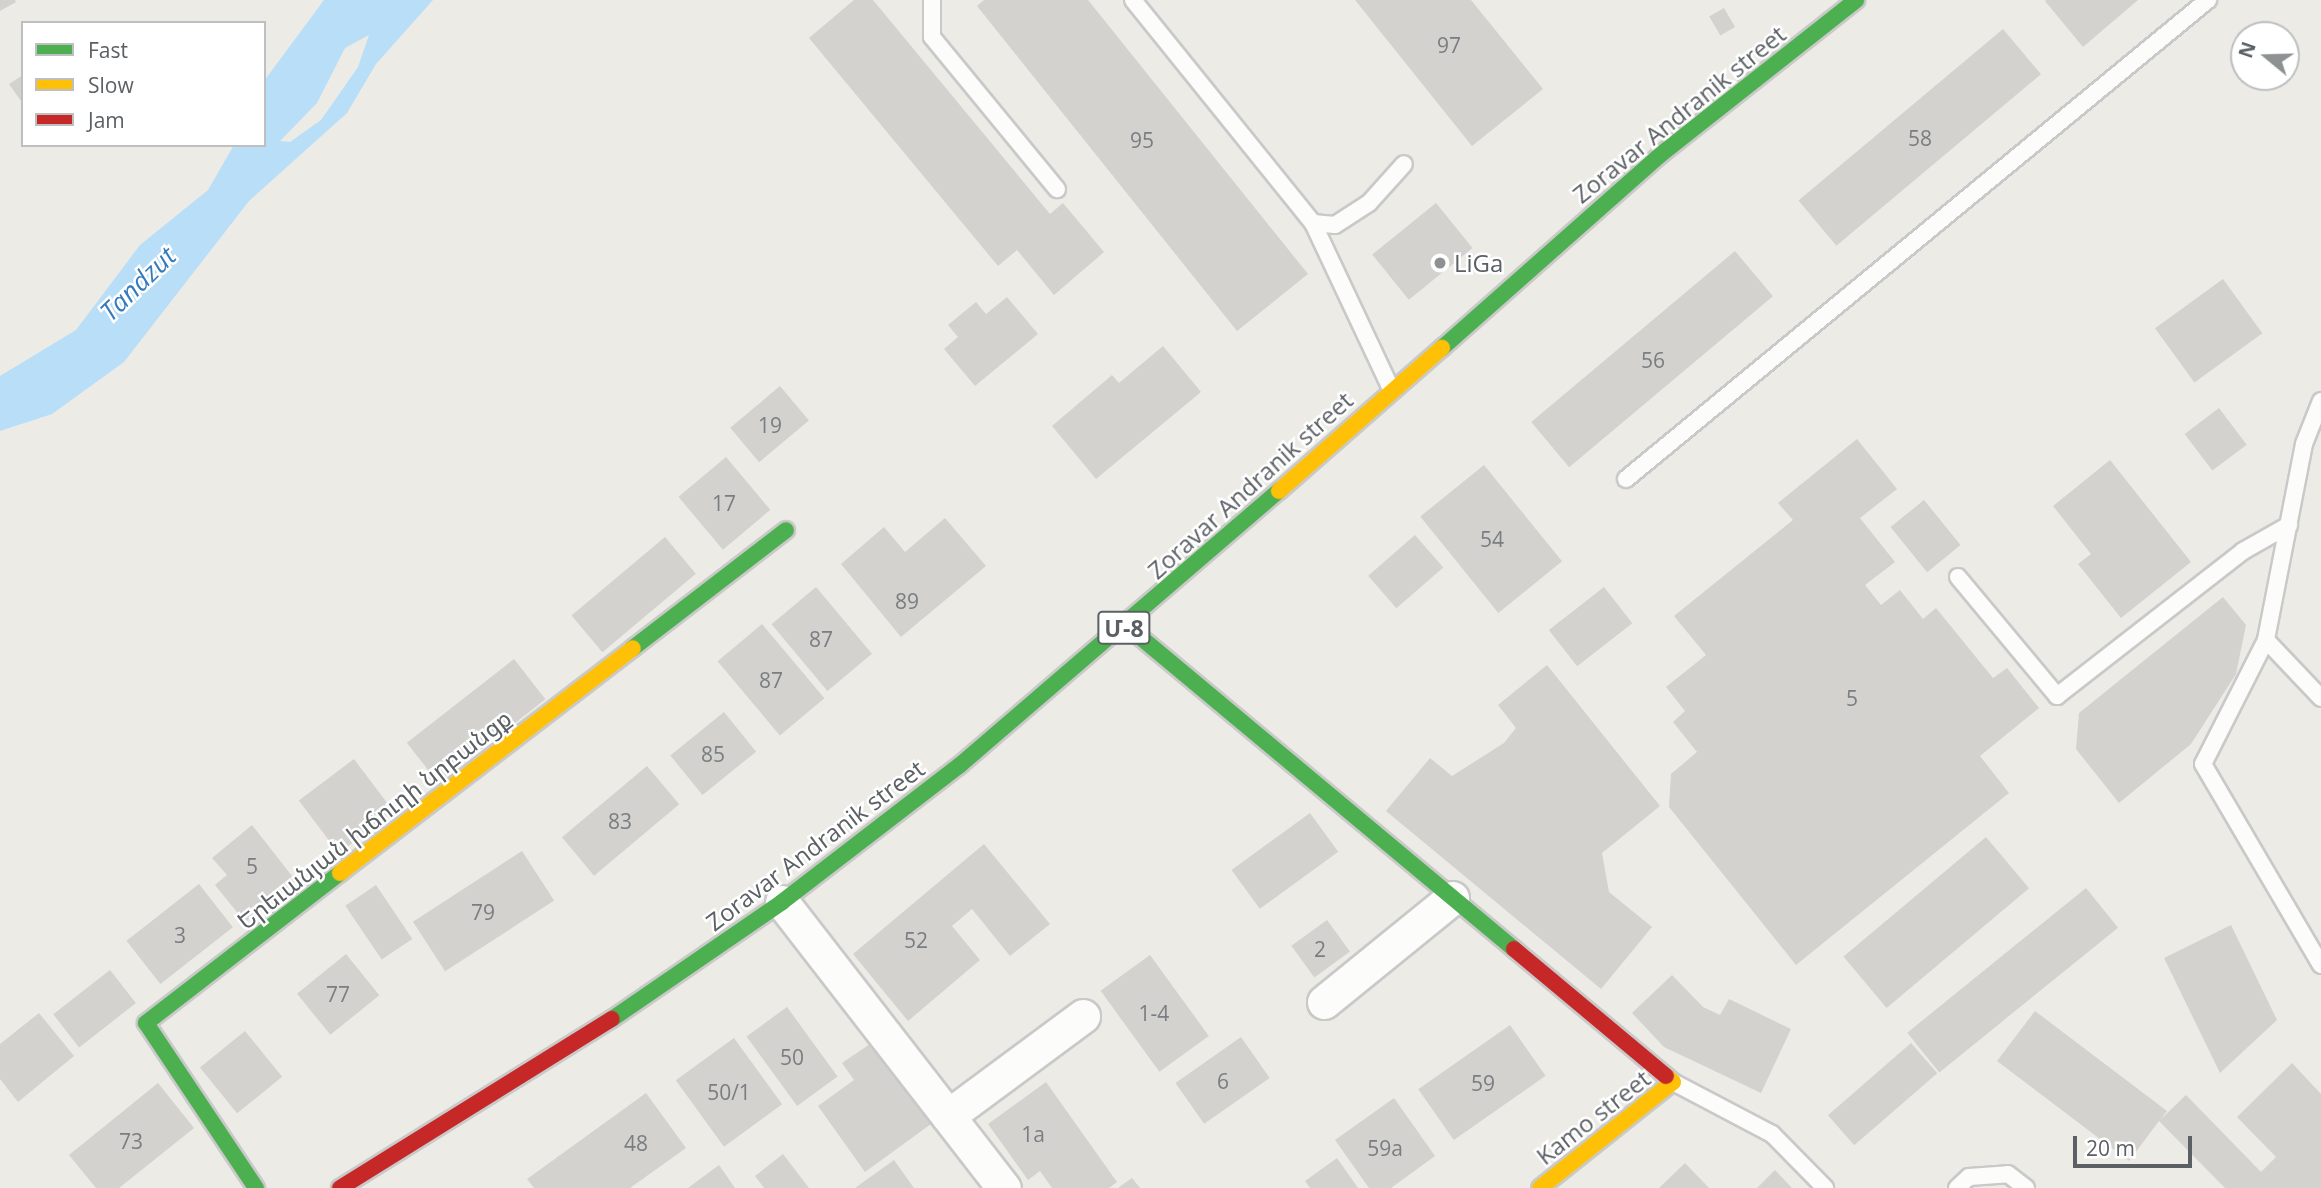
<!DOCTYPE html>
<meta charset="utf-8">
<style>
body{margin:0}
#map{position:relative;width:2321px;height:1188px;overflow:hidden;background:#ecebe6;font-family:"Open Sans","Noto Sans Armenian",sans-serif}
div>[style]{position:absolute}
.water>*{inset:0;background:#b9def8}
.building>*{inset:0;background:#d3d2cf;transform-origin:0 0}
.roads{filter:drop-shadow(2px 0 #c9c9c9) drop-shadow(-2px 0 #c9c9c9) drop-shadow(0 2px #c9c9c9) drop-shadow(0 -2px #c9c9c9)}
.lane>*{height:16px;margin:-8px;padding:0 8px;transform-origin:8px;border-radius:8px;background:#fcfcfb}
.street>*{height:33px;margin:-16.5px;padding:0 16.5px;transform-origin:16.5px;border-radius:16.5px;background:#fcfcfb}
.fast>*{height:16px;margin:-8px;padding:0 8px;transform-origin:8px;border-radius:8px;background:#4caf50}
.slow>*{height:16px;margin:-8px;padding:0 8px;transform-origin:8px;border-radius:8px;background:#ffc107}
.jam>*{height:16px;margin:-8px;padding:0 8px;transform-origin:8px;border-radius:8px;background:#c62828}
.dots>*{width:19px;height:19px;translate:-50% -50%;box-sizing:border-box;border:4px solid #fff;border-radius:50%}
span{translate:-50% -50%;white-space:nowrap;text-align:center;line-height:1.15;-webkit-text-stroke:5px #fff;paint-order:stroke}
.number-label{font-size:21px;color:#7a7e80}
.number-label span{-webkit-text-stroke-width:0}
.shield-label span{padding:2px 5px;background:#fff;border:2px solid;border-radius:5px;-webkit-text-stroke-width:0}
.shield-label{font-size:23px;color:#5b6065;font-weight:700}
.street-label{font-size:24px;color:#5b6065}
.poi-label{font-size:24px;color:#5b6065}
.left{translate:0 -50%;text-align:left}
.water-label{font-size:26px;color:#367abb;font-style:italic}
.legend{position:absolute;left:21px;top:21px;width:245px;height:126px;box-sizing:border-box;background:#fff;border:2px solid #bdbfc1;margin:0;padding:9px 12px;list-style:none;font-size:21px;color:#5b6065}
.legend li{display:flex;align-items:center;gap:14px;height:35px}
.legend b{width:35px;border:2px solid #bdbfc1}
.north{position:absolute;left:2230px;top:21px;width:70px;height:70px;box-sizing:border-box;background:#fff;border:2px solid #bdbfc1;border-radius:50%;rotate:289deg;font-size:19px;font-weight:700;line-height:28px;text-align:center;color:#5b6065}
.north::after{content:'';display:block;margin:auto;width:24px;height:32px;background:#8e9192;clip-path:polygon(50% 0,100% 100%,50% 72%,0 100%)}
.scale{position:absolute;left:2073px;top:1136px;width:119px;height:32px;box-sizing:border-box;border:4px solid #5b6065;border-top:0;padding-left:9px;font-size:21px;line-height:24px;white-space:nowrap;color:#5b6065;-webkit-text-stroke:5px #fff;paint-order:stroke}
</style>
<div id="map">
<div class="water">
<i style="clip-path:polygon(evenodd,324px 0,433px 0,376px 64px,347px 113px,249px 201px,124px 362px,52px 414px,0 431px,0 376px,76px 330px,140px 245px,208px 190px,234px 145px,264px 145px,264px 81px,324px 0,369px 35px,358px 67px,321px 120px,290px 142px,280px 141px,317px 103px,345px 48px,369px 35px)"></i>
</div>
<div class="building">
<i style="clip-path:polygon(0 0,15px 0,16px 2px,0 11px)"></i>
<i style="clip-path:polygon(854px 0,873px 0,1050px 214px,1063px 203px,1104px 252px,1054px 295px,1017px 250px,998px 266px,809px 38px)"></i>
<i style="clip-path:polygon(984px 0,1088px 0,1308px 274px,1237px 331px,977px 6px)"></i>
<i style="clip-path:polygon(1355px 0,1471px 0,1543px 89px,1472px 146px)"></i>
<i style="clip-path:polygon(2138px 0,2083px 47px,2045px 1px,2046px 0)"></i>
<i style="left:1724px;top:8px;width:22px;height:17px;rotate:60deg"></i>
<i style="left:2003px;top:29px;width:59px;height:267px;rotate:50deg"></i>
<i style="clip-path:polygon(23px 75px,23px 104px,9px 84px)"></i>
<i style="left:1436px;top:203px;width:58px;height:82px;rotate:51deg"></i>
<i style="left:1735px;top:251px;width:59px;height:266px;rotate:50deg"></i>
<i style="left:2223px;top:279px;width:67px;height:84px;rotate:54deg"></i>
<i style="clip-path:polygon(1007px 297px,1038px 334px,975px 386px,944px 349px,958px 337px,948px 325px,976px 302px,986px 314px)"></i>
<i style="clip-path:polygon(1163px 346px,1201px 392px,1096px 479px,1052px 426px,1112px 375px,1119px 383px)"></i>
<i style="left:780px;top:386px;width:45px;height:65px;rotate:50deg"></i>
<i style="left:2219px;top:408px;width:46px;height:43px;rotate:53deg"></i>
<i style="clip-path:polygon(1857px 439px,1897px 489px,1860px 518px,1895px 562px,1865px 585px,1881px 605px,1900px 590px,1923px 619px,1936px 608px,1993px 678px,2007px 668px,2039px 708px,1980px 756px,2009px 793px,1796px 965px,1669px 807px,1671px 774px,1697px 752px,1673px 722px,1685px 711px,1666px 687px,1706px 655px,1674px 616px,1793px 520px,1778px 503px)"></i>
<i style="left:726px;top:457px;width:69px;height:62px;rotate:50deg"></i>
<i style="clip-path:polygon(2110px 460px,2191px 562px,2121px 618px,2078px 564px,2091px 554px,2053px 506px)"></i>
<i style="left:1484px;top:465px;width:124px;height:82px;rotate:51deg"></i>
<i style="left:1924px;top:500px;width:58px;height:43px;rotate:51deg"></i>
<i style="clip-path:polygon(945px 518px,986px 566px,901px 637px,841px 564px,884px 527px,905px 552px)"></i>
<i style="left:1415px;top:535px;width:43px;height:62px;rotate:49deg"></i>
<i style="left:665px;top:537px;width:48px;height:122px;rotate:50deg"></i>
<i style="left:816px;top:587px;width:87px;height:58px;rotate:50deg"></i>
<i style="left:1604px;top:587px;width:46px;height:70px;rotate:52deg"></i>
<i style="clip-path:polygon(2223px 597px,2246px 625px,2236px 674px,2191px 744px,2119px 803px,2076px 749px,2079px 713px)"></i>
<i style="left:762px;top:624px;width:97px;height:58px;rotate:50deg"></i>
<i style="left:514px;top:659px;width:51px;height:136px;rotate:52deg"></i>
<i style="clip-path:polygon(1547px 665px,1660px 806px,1602px 853px,1609px 892px,1652px 927px,1601px 989px,1386px 811px,1430px 758px,1452px 776px,1504px 743px,1516px 728px,1498px 705px)"></i>
<i style="left:724px;top:712px;width:51px;height:69px;rotate:51deg"></i>
<i style="left:354px;top:759px;width:66px;height:69px;rotate:53deg"></i>
<i style="left:647px;top:766px;width:50px;height:111px;rotate:50deg"></i>
<i style="left:1310px;top:813px;width:48px;height:97px;rotate:54deg"></i>
<i style="clip-path:polygon(252px 825px,296px 881px,245px 922px,215px 885px,227px 875px,212px 858px)"></i>
<i style="left:1986px;top:837px;width:67px;height:186px;rotate:50deg"></i>
<i style="clip-path:polygon(984px 844px,1050px 924px,1010px 956px,972px 909px,952px 926px,980px 960px,908px 1021px,853px 954px)"></i>
<i style="left:522px;top:851px;width:59px;height:130px;rotate:57deg"></i>
<i style="left:199px;top:884px;width:55px;height:92px;rotate:52deg"></i>
<i style="left:376px;top:885px;width:65px;height:37px;rotate:56deg"></i>
<i style="left:2086px;top:888px;width:51px;height:230px;rotate:51deg"></i>
<i style="left:1327px;top:920px;width:39px;height:44px;rotate:54deg"></i>
<i style="clip-path:polygon(2231px 925px,2277px 1020px,2220px 1073px,2164px 958px)"></i>
<i style="left:346px;top:954px;width:53px;height:63px;rotate:51deg"></i>
<i style="left:1150px;top:955px;width:100px;height:61px;rotate:54deg"></i>
<i style="left:110px;top:970px;width:42px;height:72px;rotate:52deg"></i>
<i style="clip-path:polygon(1672px 975px,1703px 1007px,1720px 1015px,1729px 999px,1791px 1029px,1761px 1093px,1664px 1047px,1632px 1013px)"></i>
<i style="left:787px;top:1007px;width:86px;height:50px;rotate:54deg"></i>
<i style="clip-path:polygon(2035px 1011px,2167px 1111px,2160px 1120px,2186px 1095px,2261px 1172px,2276px 1157px,2237px 1117px,2292px 1063px,2321px 1094px,2321px 1188px,2225px 1188px,2159px 1121px,2129px 1161px,1997px 1061px)"></i>
<i style="clip-path:polygon(39px 1013px,74px 1056px,18px 1102px,0 1079px,0 1044px)"></i>
<i style="left:1510px;top:1025px;width:62px;height:112px;rotate:55deg"></i>
<i style="left:245px;top:1031px;width:59px;height:58px;rotate:51deg"></i>
<i style="left:1241px;top:1037px;width:50px;height:80px;rotate:55deg"></i>
<i style="left:734px;top:1038px;width:82px;height:72px;rotate:54deg"></i>
<i style="clip-path:polygon(873px 1042px,931px 1124px,865px 1172px,818px 1106px,854px 1080px,842px 1063px)"></i>
<i style="left:1911px;top:1043px;width:40px;height:110px;rotate:49deg"></i>
<i style="clip-path:polygon(1046px 1082px,1117px 1182px,1109px 1188px,1052px 1188px,1040px 1171px,1028px 1180px,988px 1124px)"></i>
<i style="clip-path:polygon(158px 1083px,194px 1128px,119px 1188px,96px 1188px,69px 1155px)"></i>
<i style="clip-path:polygon(646px 1093px,686px 1148px,630px 1188px,534px 1188px,527px 1179px)"></i>
<i style="clip-path:polygon(1394px 1098px,1435px 1156px,1391px 1188px,1369px 1188px,1335px 1140px)"></i>
<i style="clip-path:polygon(783px 1154px,809px 1188px,764px 1188px,755px 1176px)"></i>
<i style="clip-path:polygon(1337px 1158px,1358px 1188px,1310px 1188px,1305px 1181px)"></i>
<i style="clip-path:polygon(894px 1160px,914px 1188px,855px 1188px)"></i>
<i style="clip-path:polygon(1685px 1163px,1709px 1188px,1659px 1188px)"></i>
<i style="clip-path:polygon(719px 1165px,735px 1188px,688px 1188px)"></i>
<i style="clip-path:polygon(1775px 1170px,1792px 1188px,1757px 1188px)"></i>
<i style="clip-path:polygon(1132px 1178px,1140px 1188px,1118px 1188px)"></i>
</div>
<div class="roads">
<div class="lane">
<i style="left:932px;top:0;width:37px;rotate:90deg"></i>
<i style="left:932px;top:37px;width:197px;rotate:50.6deg"></i>
<i style="left:1133px;top:0;width:287px;rotate:51.1deg"></i>
<i style="left:1313px;top:223px;width:22px;rotate:5deg"></i>
<i style="left:1335px;top:225px;width:40px;rotate:-32.9deg"></i>
<i style="left:1369px;top:203px;width:52px;rotate:-48.1deg"></i>
<i style="left:1313px;top:223px;width:183px;rotate:64.8deg"></i>
<i style="left:2321px;top:401px;width:46px;rotate:111.6deg"></i>
<i style="left:2304px;top:444px;width:200px;rotate:101deg"></i>
<i style="left:2266px;top:640px;width:80px;rotate:46.5deg"></i>
<i style="left:1626px;top:479px;width:754px;rotate:-39.46deg"></i>
<i style="left:1958px;top:577px;width:155px;rotate:50.2deg"></i>
<i style="left:2057px;top:696px;width:236px;rotate:-37.9deg"></i>
<i style="left:2243px;top:551px;width:53px;rotate:-29.5deg"></i>
<i style="left:2266px;top:640px;width:139px;rotate:116.9deg"></i>
<i style="left:2203px;top:764px;width:233px;rotate:59.6deg"></i>
<i style="left:1673px;top:1082px;width:112px;rotate:27.7deg"></i>
<i style="left:1772px;top:1134px;width:76px;rotate:45.5deg"></i>
<i style="left:1957px;top:1188px;width:16px;rotate:-43deg"></i>
<i style="left:1969px;top:1177px;width:39px;rotate:-4deg"></i>
<i style="left:2008px;top:1174px;width:23px;rotate:38deg"></i>
</div>
<div class="street">
<i style="left:782px;top:902px;width:362px;rotate:52.2deg"></i>
<i style="left:1324px;top:1002px;width:165px;rotate:-39.1deg"></i>
<i style="left:948px;top:1116px;width:168px;rotate:-36.5deg"></i>
</div>
<div class="fast">
<i style="left:1442px;top:348px;width:291px;rotate:-41.5deg"></i>
<i style="left:1660px;top:155px;width:250px;rotate:-38.3deg"></i>
<i style="left:1127px;top:626px;width:504px;rotate:39.85deg"></i>
<i style="left:633px;top:648px;width:193px;rotate:-37.6deg"></i>
<i style="left:612px;top:1019px;width:206px;rotate:-34.5deg"></i>
<i style="left:782px;top:902px;width:225px;rotate:-37.6deg"></i>
<i style="left:960px;top:765px;width:421px;rotate:-40.7deg"></i>
<i style="left:256px;top:1188px;width:198px;rotate:-123.7deg"></i>
<i style="left:146px;top:1023px;width:245px;rotate:-37.7deg"></i>
</div>
<div class="slow">
<i style="left:1279px;top:491px;width:217px;rotate:-41.3deg"></i>
<i style="left:340px;top:873px;width:369px;rotate:-37.5deg"></i>
<i style="left:1540px;top:1188px;width:170px;rotate:-38.6deg"></i>
<i style="left:1673px;top:1082px;width:9px;rotate:-139deg"></i>
</div>
<div class="jam">
<i style="left:1514px;top:949px;width:198px;rotate:39.9deg"></i>
<i style="left:340px;top:1188px;width:320px;rotate:-31.9deg"></i>
</div>
</div>
<div class="dots">
<i style="left:1440px;top:263px;background:#8e9192"></i>
</div>
<div class="number-label">
<span style="left:1449px;top:45px">97</span>
<span style="left:1920px;top:138px">58</span>
<span style="left:1142px;top:140px">95</span>
<span style="left:1653px;top:360px">56</span>
<span style="left:770px;top:425px">19</span>
<span style="left:724px;top:503px">17</span>
<span style="left:1492px;top:539px">54</span>
<span style="left:907px;top:601px">89</span>
<span style="left:821px;top:639px">87</span>
<span style="left:771px;top:680px">87</span>
<span style="left:1852px;top:698px">5</span>
<span style="left:713px;top:754px">85</span>
<span style="left:620px;top:821px">83</span>
<span style="left:252px;top:866px">5</span>
<span style="left:483px;top:912px">79</span>
<span style="left:180px;top:935px">3</span>
<span style="left:916px;top:940px">52</span>
<span style="left:1320px;top:949px">2</span>
<span style="left:338px;top:994px">77</span>
<span style="left:1154px;top:1013px">1-4</span>
<span style="left:792px;top:1057px">50</span>
<span style="left:1223px;top:1081px">6</span>
<span style="left:1483px;top:1083px">59</span>
<span style="left:729px;top:1092px">50/1</span>
<span style="left:1033px;top:1134px">1a</span>
<span style="left:131px;top:1141px">73</span>
<span style="left:636px;top:1143px">48</span>
<span style="left:1385px;top:1148px">59a</span>
</div>
<div class="shield-label">
<span style="left:1124px;top:628px">Մ-8</span>
</div>
<div class="street-label">
<span style="left:1679px;top:114px;rotate:-39deg">Zoravar Andranik street</span>
<span style="left:1250px;top:485px;rotate:-42deg">Zoravar Andranik street</span>
<span style="left:374px;top:819px;rotate:-38deg">Երեւանյան խճուղի նրբանցք</span>
<span style="left:815px;top:845px;rotate:-37deg">Zoravar Andranik street</span>
<span style="left:1593px;top:1117px;rotate:-38deg">Kamo street</span>
</div>
<div class="poi-label">
<span class="left" style="left:1454px;top:263px">LiGa</span>
</div>
<div class="water-label">
<span style="left:138px;top:284px;rotate:-44deg">Tandzut</span>
</div>
<ul class="legend">
<li><b style="height:9px;background:#4caf50"></b>Fast</li>
<li><b style="height:9px;background:#ffc107"></b>Slow</li>
<li><b style="height:9px;background:#c62828"></b>Jam</li>
</ul>
<div class="north">N</div>
<div class="scale">20 m</div>
</div>
